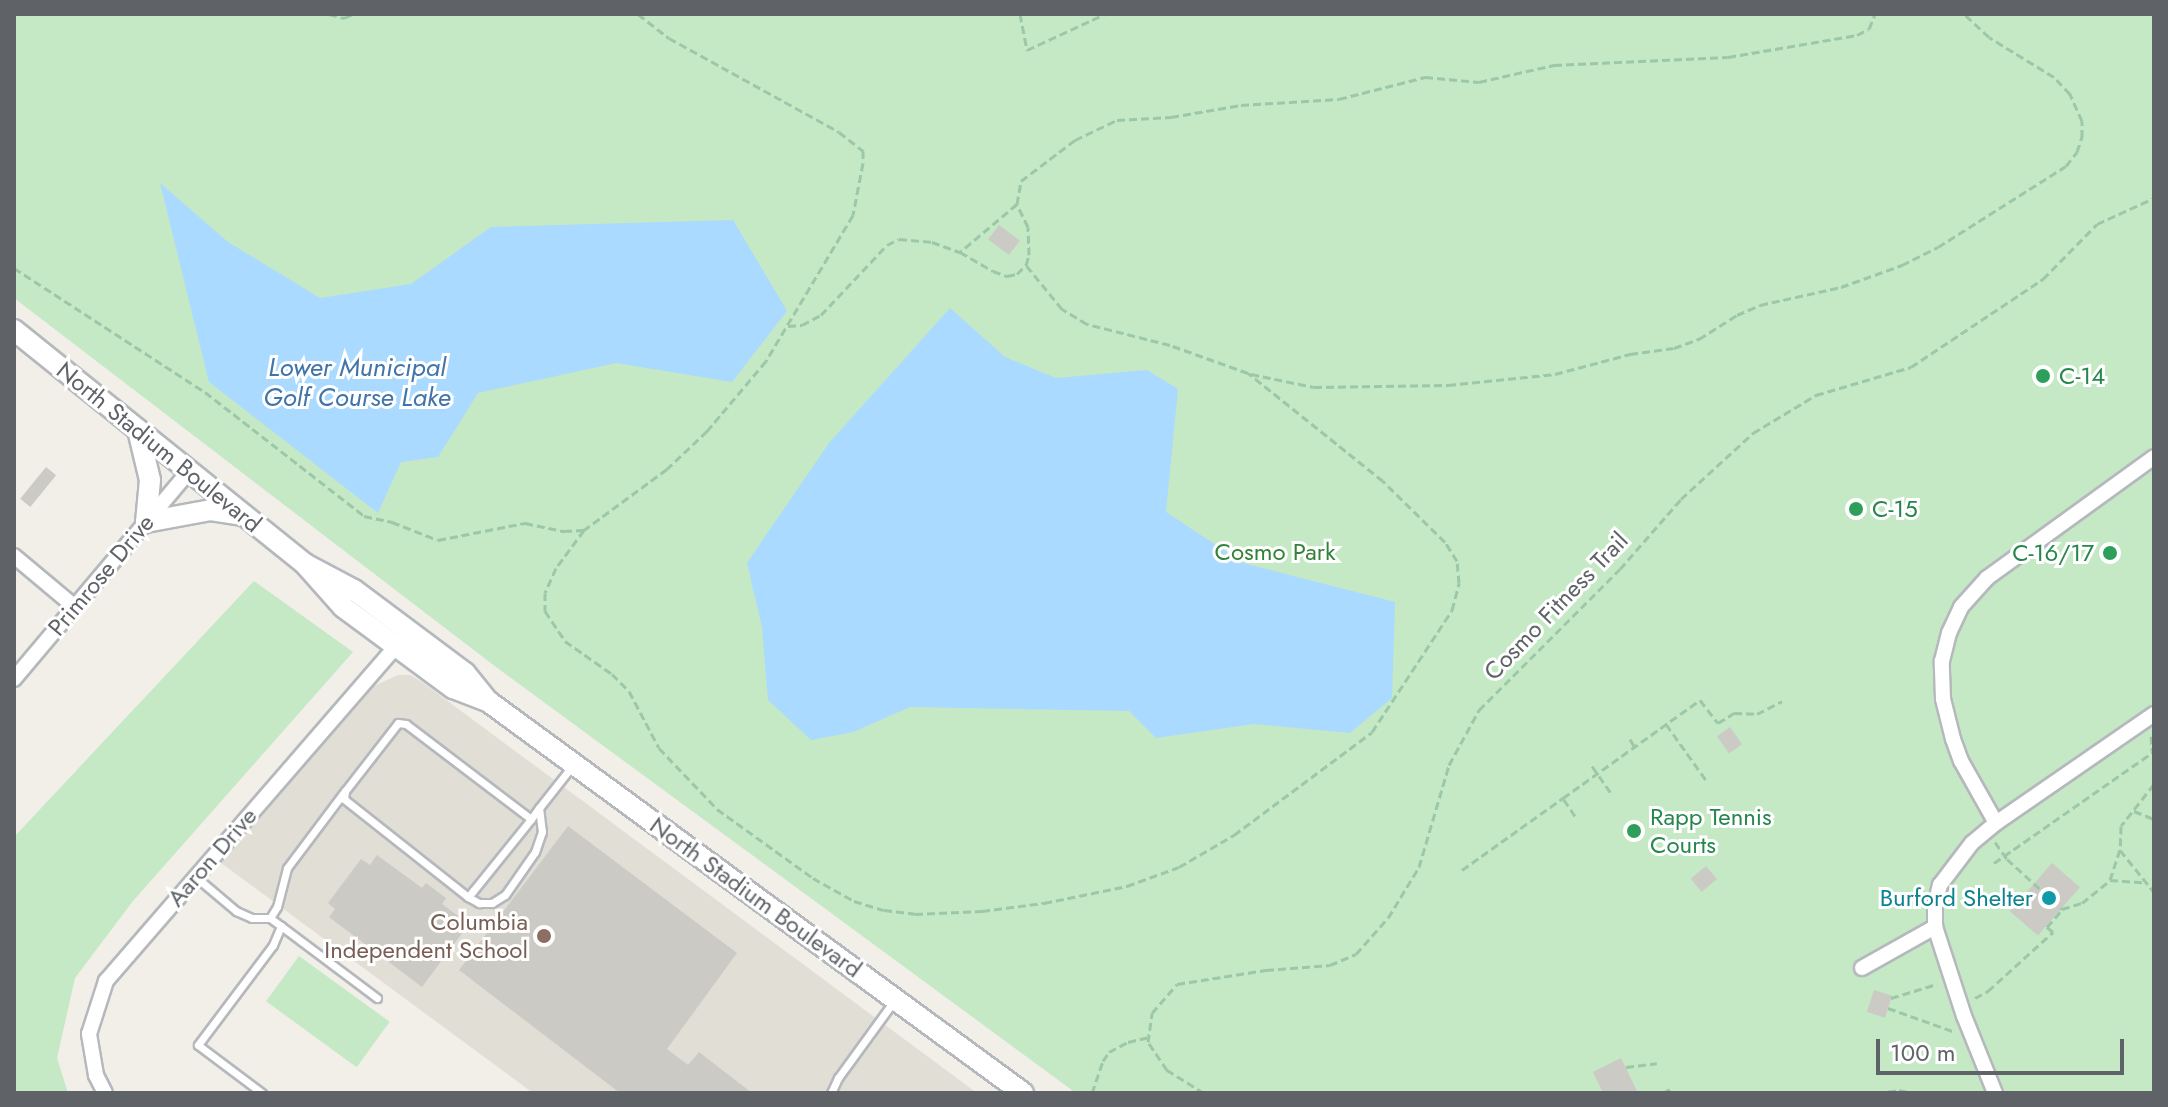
<!DOCTYPE html>
<style>
body{margin:0}
#map{position:relative;width:2168px;height:1107px;overflow:hidden;background:#f1efe8;font-family:Jost,sans-serif}
div>[style]{position:absolute}
.education>*{inset:0;background:#e1ded6}
.green>*{inset:0;background:#c5e8c5;transform-origin:0 0}
.water>*{inset:0;background:#aadaff}
.building>*{inset:0;background:#cccac5;transform-origin:0 0}
.path>*{height:3px;margin-top:-1.5px;transform-origin:0;background:repeating-linear-gradient(90deg,#9cc7a9 0 8px,transparent 0 12px)}
.roads{filter:drop-shadow(2px 0 #b5b8bc) drop-shadow(-2px 0 #b5b8bc) drop-shadow(0 2px #b5b8bc) drop-shadow(0 -2px #b5b8bc)}
.lane>*{height:7px;margin:-3.5px;padding:0 3.5px;transform-origin:3.5px;border-radius:3.5px;background:#fff}
.street>*{height:14px;margin:-7px;padding:0 7px;transform-origin:7px;border-radius:7px;background:#fff}
.secondary>*{height:20px;margin:-10px;padding:0 10px;transform-origin:10px;border-radius:10px;background:#fff}
.dots>*{width:22px;height:22px;translate:-50% -50%;box-sizing:border-box;border:4px solid #fff;border-radius:50%}
span{translate:-50% -50%;white-space:nowrap;text-align:center;line-height:1.15;-webkit-text-stroke:6px #fff;paint-order:stroke}
.leisure-label{font-size:24px;color:#27864d}
.left{translate:0 -50%;text-align:left}
.right{translate:-100% -50%;text-align:right}
.street-label{font-size:24px;color:#5f6368}
.park-label{font-size:24px;color:#348238}
.culture-label{font-size:24px;color:#0d838f}
.education-label{font-size:24px;color:#785e54}
.water-label{font-size:26px;color:#4174aa;font-style:italic}
.frame{position:absolute;inset:0;border:16px solid #5f6368;pointer-events:none}
.scale{position:absolute;left:1876px;top:1039px;width:248px;height:36px;box-sizing:border-box;border:4px solid #5f6368;border-top:0;padding-left:10px;font-size:24px;line-height:28px;white-space:nowrap;color:#5f6368;-webkit-text-stroke:6px #fff;paint-order:stroke}
</style>
<div id="map">
<div class="education">
<i style="clip-path:polygon(398px 675px,410px 675px,422px 682px,977px 1093px,533px 1093px,221px 863px,374px 686px)"></i>
</div>
<div class="green">
<i style="clip-path:polygon(14px 14px,2154px 14px,2154px 1093px,1076px 1093px,496px 667px,14px 298px)"></i>
<i style="clip-path:polygon(254px 581px,353px 652px,133px 901px,75px 978px,57px 1058px,68px 1093px,14px 1093px,14px 837px)"></i>
<i style="left:299px;top:956px;width:112px;height:56px;rotate:36deg"></i>
</div>
<div class="water">
<i style="clip-path:polygon(160px 183px,228px 242px,320px 298px,411px 284px,491px 227px,733px 220px,787px 311px,732px 382px,616px 363px,478px 393px,438px 457px,401px 462px,378px 513px,209px 382px)"></i>
<i style="clip-path:polygon(950px 308px,1005px 357px,1056px 378px,1147px 370px,1178px 389px,1166px 512px,1243px 563px,1395px 602px,1392px 698px,1350px 733px,1254px 724px,1156px 738px,1129px 711px,910px 707px,853px 732px,811px 740px,768px 700px,762px 627px,747px 563px,829px 443px)"></i>
</div>
<div class="building">
<i style="left:999px;top:225px;width:26px;height:18px;rotate:37deg"></i>
<i style="left:46px;top:467px;width:13px;height:41px;rotate:39deg"></i>
<i style="left:1730px;top:727px;width:21px;height:16px;rotate:55deg"></i>
<i style="clip-path:polygon(568px 826px,737px 953px,667px 1049px,688px 1065px,699px 1052px,752px 1093px,620px 1093px,459px 970px)"></i>
<i style="clip-path:polygon(377px 855px,422px 888px,426px 883px,446px 898px,442px 904px,469px 924px,422px 987px,329px 917px,335px 909px,328px 903px,361px 859px,370px 865px)"></i>
<i style="left:2052px;top:863px;width:37px;height:64px;rotate:41deg"></i>
<i style="left:1706px;top:866px;width:17px;height:20px;rotate:50deg"></i>
<i style="left:1874px;top:990px;width:19px;height:23px;rotate:18deg"></i>
<i style="clip-path:polygon(1621px 1058px,1638px 1093px,1603px 1093px,1593px 1072px)"></i>
</div>
<div class="path">
<i style="left:329px;top:14px;width:16px;rotate:15deg"></i>
<i style="left:344px;top:18px;width:10px;rotate:-24deg"></i>
<i style="left:638px;top:14px;width:39px;rotate:38deg"></i>
<i style="left:669px;top:38px;width:194px;rotate:28.9deg"></i>
<i style="left:839px;top:132px;width:31px;rotate:38deg"></i>
<i style="left:863px;top:151px;width:12px;rotate:90deg"></i>
<i style="left:863px;top:163px;width:53px;rotate:100.9deg"></i>
<i style="left:853px;top:215px;width:170px;rotate:120.8deg"></i>
<i style="left:766px;top:361px;width:92px;rotate:130.1deg"></i>
<i style="left:707px;top:431px;width:55px;rotate:136.5deg"></i>
<i style="left:667px;top:469px;width:103px;rotate:143.7deg"></i>
<i style="left:584px;top:530px;width:47px;rotate:126.4deg"></i>
<i style="left:556px;top:568px;width:27px;rotate:114deg"></i>
<i style="left:545px;top:593px;width:18px;rotate:90deg"></i>
<i style="left:545px;top:611px;width:36px;rotate:56deg"></i>
<i style="left:565px;top:641px;width:57px;rotate:35.1deg"></i>
<i style="left:612px;top:674px;width:24px;rotate:45deg"></i>
<i style="left:629px;top:691px;width:64px;rotate:62.2deg"></i>
<i style="left:659px;top:748px;width:84px;rotate:46.4deg"></i>
<i style="left:717px;top:809px;width:118px;rotate:35.7deg"></i>
<i style="left:813px;top:878px;width:47px;rotate:29.3deg"></i>
<i style="left:854px;top:901px;width:31px;rotate:17deg"></i>
<i style="left:884px;top:910px;width:31px;rotate:7deg"></i>
<i style="left:915px;top:914px;width:67px;rotate:-2.6deg"></i>
<i style="left:982px;top:911px;width:63px;rotate:-7.4deg"></i>
<i style="left:1044px;top:903px;width:85px;rotate:-11.6deg"></i>
<i style="left:1127px;top:886px;width:55px;rotate:-20.1deg"></i>
<i style="left:1179px;top:867px;width:64px;rotate:-30.2deg"></i>
<i style="left:1234px;top:835px;width:172px;rotate:-36.7deg"></i>
<i style="left:1372px;top:732px;width:146px;rotate:-56.7deg"></i>
<i style="left:1452px;top:610px;width:28px;rotate:-75deg"></i>
<i style="left:1459px;top:583px;width:22px;rotate:-95deg"></i>
<i style="left:1457px;top:561px;width:22px;rotate:-122deg"></i>
<i style="left:1445px;top:542px;width:87px;rotate:-135.5deg"></i>
<i style="left:1383px;top:481px;width:173px;rotate:-141.3deg"></i>
<i style="left:1248px;top:373px;width:83px;rotate:-160.3deg"></i>
<i style="left:1170px;top:345px;width:86px;rotate:-165.8deg"></i>
<i style="left:1087px;top:324px;width:29px;rotate:-149deg"></i>
<i style="left:1062px;top:309px;width:57px;rotate:-129.3deg"></i>
<i style="left:1020px;top:14px;width:37px;rotate:79deg"></i>
<i style="left:1027px;top:50px;width:86px;rotate:-24.8deg"></i>
<i style="left:1017px;top:204px;width:75px;rotate:139.9deg"></i>
<i style="left:960px;top:252px;width:38px;rotate:30deg"></i>
<i style="left:993px;top:271px;width:15px;rotate:20deg"></i>
<i style="left:1007px;top:276px;width:10px;rotate:-11deg"></i>
<i style="left:1017px;top:274px;width:13px;rotate:-45deg"></i>
<i style="left:1026px;top:265px;width:10px;rotate:-73deg"></i>
<i style="left:1029px;top:255px;width:28px;rotate:-92deg"></i>
<i style="left:1028px;top:227px;width:25px;rotate:-116deg"></i>
<i style="left:1017px;top:204px;width:23px;rotate:-80deg"></i>
<i style="left:1021px;top:181px;width:68px;rotate:-37.2deg"></i>
<i style="left:1075px;top:140px;width:47px;rotate:-25.5deg"></i>
<i style="left:1117px;top:120px;width:54px;rotate:-3.2deg"></i>
<i style="left:1171px;top:117px;width:71px;rotate:-9.7deg"></i>
<i style="left:1241px;top:105px;width:98px;rotate:-3.5deg"></i>
<i style="left:1339px;top:99px;width:89px;rotate:-14.3deg"></i>
<i style="left:1425px;top:77px;width:54px;rotate:5.3deg"></i>
<i style="left:1479px;top:82px;width:77px;rotate:-12.8deg"></i>
<i style="left:1554px;top:65px;width:174px;rotate:-2.6deg"></i>
<i style="left:1728px;top:57px;width:131px;rotate:-9.7deg"></i>
<i style="left:1857px;top:35px;width:13px;rotate:-27deg"></i>
<i style="left:1869px;top:29px;width:16px;rotate:-68deg"></i>
<i style="left:14px;top:268px;width:228px;rotate:33deg"></i>
<i style="left:205px;top:392px;width:202px;rotate:37.9deg"></i>
<i style="left:364px;top:516px;width:29px;rotate:12deg"></i>
<i style="left:392px;top:522px;width:49px;rotate:21.4deg"></i>
<i style="left:438px;top:540px;width:89px;rotate:-11.1deg"></i>
<i style="left:525px;top:523px;width:40px;rotate:12deg"></i>
<i style="left:564px;top:531px;width:20px;rotate:-3deg"></i>
<i style="left:788px;top:326px;width:14px;rotate:-4deg"></i>
<i style="left:802px;top:325px;width:21px;rotate:-28deg"></i>
<i style="left:821px;top:315px;width:96px;rotate:-46.7deg"></i>
<i style="left:887px;top:245px;width:13px;rotate:-27deg"></i>
<i style="left:899px;top:239px;width:33px;rotate:5deg"></i>
<i style="left:932px;top:242px;width:30px;rotate:20deg"></i>
<i style="left:1251px;top:374px;width:64px;rotate:11.7deg"></i>
<i style="left:1314px;top:387px;width:134px;rotate:-0.9deg"></i>
<i style="left:1448px;top:385px;width:108px;rotate:-5.9deg"></i>
<i style="left:1555px;top:374px;width:78px;rotate:-14.9deg"></i>
<i style="left:1630px;top:354px;width:44px;rotate:-7.8deg"></i>
<i style="left:1674px;top:348px;width:27px;rotate:-20deg"></i>
<i style="left:1699px;top:339px;width:45px;rotate:-32.3deg"></i>
<i style="left:1737px;top:315px;width:25px;rotate:-23deg"></i>
<i style="left:1760px;top:305px;width:83px;rotate:-12.5deg"></i>
<i style="left:1841px;top:287px;width:65px;rotate:-19.8deg"></i>
<i style="left:1902px;top:265px;width:40px;rotate:-26.6deg"></i>
<i style="left:1938px;top:247px;width:151px;rotate:-32.3deg"></i>
<i style="left:2066px;top:166px;width:18px;rotate:-52deg"></i>
<i style="left:2077px;top:152px;width:16px;rotate:-72deg"></i>
<i style="left:2082px;top:137px;width:16px;rotate:-90deg"></i>
<i style="left:2082px;top:121px;width:30px;rotate:-114deg"></i>
<i style="left:2070px;top:94px;width:23px;rotate:-133deg"></i>
<i style="left:2054px;top:77px;width:76px;rotate:-148.4deg"></i>
<i style="left:1989px;top:37px;width:34px;rotate:-137deg"></i>
<i style="left:1666px;top:724px;width:69px;rotate:54.5deg"></i>
<i style="left:2151px;top:736px;width:15px;rotate:86deg"></i>
<i style="left:1630px;top:739px;width:8px;rotate:60deg"></i>
<i style="left:1592px;top:766px;width:32px;rotate:55deg"></i>
<i style="left:2154px;top:784px;width:53px;rotate:128.2deg"></i>
<i style="left:2121px;top:826px;width:24px;rotate:92deg"></i>
<i style="left:2120px;top:850px;width:54px;rotate:51deg"></i>
<i style="left:2134px;top:811px;width:22px;rotate:22deg"></i>
<i style="left:1575px;top:816px;width:22px;rotate:-124deg"></i>
<i style="left:1563px;top:798px;width:168px;rotate:-35.6deg"></i>
<i style="left:1700px;top:700px;width:29px;rotate:52deg"></i>
<i style="left:1718px;top:723px;width:19px;rotate:-32deg"></i>
<i style="left:1734px;top:713px;width:23px;rotate:2deg"></i>
<i style="left:1757px;top:714px;width:28px;rotate:-27deg"></i>
<i style="left:1995px;top:842px;width:21px;rotate:55deg"></i>
<i style="left:2007px;top:859px;width:74px;rotate:42.3deg"></i>
<i style="left:2062px;top:909px;width:21px;rotate:-17deg"></i>
<i style="left:2082px;top:903px;width:36px;rotate:-39deg"></i>
<i style="left:2110px;top:880px;width:32px;rotate:-72deg"></i>
<i style="left:1994px;top:863px;width:194px;rotate:-34.9deg"></i>
<i style="left:1462px;top:870px;width:124px;rotate:-35.5deg"></i>
<i style="left:2110px;top:880px;width:32px;rotate:4deg"></i>
<i style="left:1891px;top:998px;width:48px;rotate:-16.9deg"></i>
<i style="left:1975px;top:998px;width:15px;rotate:-28deg"></i>
<i style="left:1988px;top:991px;width:88px;rotate:-42.2deg"></i>
<i style="left:2053px;top:932px;width:8px;rotate:-140deg"></i>
<i style="left:2047px;top:927px;width:23px;rotate:-49deg"></i>
<i style="left:1888px;top:1008px;width:71px;rotate:19.7deg"></i>
<i style="left:1626px;top:1067px;width:31px;rotate:-7deg"></i>
<i style="left:1092px;top:1093px;width:34px;rotate:-71deg"></i>
<i style="left:1103px;top:1061px;width:11px;rotate:-56deg"></i>
<i style="left:1109px;top:1052px;width:21px;rotate:-28deg"></i>
<i style="left:1128px;top:1042px;width:22px;rotate:-13deg"></i>
<i style="left:1204px;top:1093px;width:44px;rotate:-148.1deg"></i>
<i style="left:1167px;top:1070px;width:34px;rotate:-124deg"></i>
<i style="left:1148px;top:1042px;width:29px;rotate:-82deg"></i>
<i style="left:1152px;top:1013px;width:38px;rotate:-49deg"></i>
<i style="left:1177px;top:984px;width:90px;rotate:-8.9deg"></i>
<i style="left:1266px;top:970px;width:64px;rotate:-4.5deg"></i>
<i style="left:1330px;top:965px;width:28px;rotate:-23deg"></i>
<i style="left:1356px;top:954px;width:48px;rotate:-48.4deg"></i>
<i style="left:1388px;top:918px;width:60px;rotate:-58.7deg"></i>
<i style="left:1419px;top:867px;width:106px;rotate:-73.6deg"></i>
<i style="left:1449px;top:765px;width:63px;rotate:-61.4deg"></i>
<i style="left:1479px;top:710px;width:199px;rotate:-45deg"></i>
<i style="left:1620px;top:569px;width:93px;rotate:-48.9deg"></i>
<i style="left:1681px;top:499px;width:98px;rotate:-42.5deg"></i>
<i style="left:1753px;top:433px;width:74px;rotate:-31.1deg"></i>
<i style="left:1816px;top:395px;width:99px;rotate:-16.4deg"></i>
<i style="left:1911px;top:367px;width:159px;rotate:-33.7deg"></i>
<i style="left:2043px;top:279px;width:77px;rotate:-45.5deg"></i>
<i style="left:2097px;top:224px;width:63px;rotate:-24.5deg"></i>
<i style="left:1663px;top:1093px;width:8px;rotate:-30deg"></i>
<i style="left:1876px;top:1093px;width:23px;rotate:-7deg"></i>
<i style="left:1899px;top:1090px;width:14px;rotate:12deg"></i>
</div>
<div class="roads">
<div class="lane">
<i style="left:531px;top:819px;width:157px;rotate:-142.8deg"></i>
<i style="left:406px;top:724px;width:8px;rotate:-173deg"></i>
<i style="left:398px;top:723px;width:86px;rotate:127.9deg"></i>
<i style="left:345px;top:791px;width:8px;rotate:97deg"></i>
<i style="left:344px;top:799px;width:158px;rotate:38.3deg"></i>
<i style="left:468px;top:897px;width:8px;rotate:-50deg"></i>
<i style="left:473px;top:891px;width:92px;rotate:-51.1deg"></i>
<i style="left:531px;top:819px;width:14px;rotate:-54deg"></i>
<i style="left:539px;top:808px;width:55px;rotate:-51.7deg"></i>
<i style="left:197px;top:878px;width:51px;rotate:40.2deg"></i>
<i style="left:236px;top:911px;width:17px;rotate:24deg"></i>
<i style="left:252px;top:918px;width:18px"></i>
<i style="left:270px;top:918px;width:14px;rotate:36deg"></i>
<i style="left:281px;top:926px;width:21px;rotate:113deg"></i>
<i style="left:273px;top:945px;width:125px;rotate:126.9deg"></i>
<i style="left:198px;top:1045px;width:80px;rotate:36.9deg"></i>
<i style="left:468px;top:897px;width:13px;rotate:29deg"></i>
<i style="left:479px;top:903px;width:13px"></i>
<i style="left:492px;top:903px;width:15px;rotate:-32deg"></i>
<i style="left:505px;top:895px;width:52px;rotate:-55.1deg"></i>
<i style="left:535px;top:852px;width:21px;rotate:-71deg"></i>
<i style="left:542px;top:832px;width:23px;rotate:-97deg"></i>
<i style="left:270px;top:918px;width:13px;rotate:-58deg"></i>
<i style="left:277px;top:907px;width:40px;rotate:-75.6deg"></i>
<i style="left:287px;top:868px;width:95px;rotate:-53.1deg"></i>
<i style="left:281px;top:926px;width:120px;rotate:36.9deg"></i>
<i style="left:831px;top:1093px;width:17px;rotate:-65deg"></i>
<i style="left:838px;top:1078px;width:95px;rotate:-54deg"></i>
</div>
<div class="street">
<i style="left:14px;top:556px;width:80px;rotate:39.9deg"></i>
<i style="left:14px;top:679px;width:272px;rotate:-49.9deg"></i>
<i style="left:1996px;top:823px;width:71px;rotate:-119.4deg"></i>
<i style="left:1961px;top:761px;width:23px;rotate:-110deg"></i>
<i style="left:1953px;top:739px;width:41px;rotate:-104deg"></i>
<i style="left:1943px;top:699px;width:38px;rotate:-92deg"></i>
<i style="left:1942px;top:661px;width:29px;rotate:-76deg"></i>
<i style="left:1949px;top:633px;width:29px;rotate:-65deg"></i>
<i style="left:1961px;top:607px;width:39px;rotate:-48deg"></i>
<i style="left:1987px;top:578px;width:206px;rotate:-35.9deg"></i>
<i style="left:1862px;top:968px;width:84px;rotate:-29.3deg"></i>
<i style="left:105px;top:1093px;width:20px;rotate:-117deg"></i>
<i style="left:96px;top:1075px;width:42px;rotate:-99.7deg"></i>
<i style="left:89px;top:1034px;width:56px;rotate:-72.2deg"></i>
<i style="left:106px;top:981px;width:443px;rotate:-49.1deg"></i>
<i style="left:1995px;top:1093px;width:83px;rotate:-111.9deg"></i>
<i style="left:1964px;top:1016px;width:94px;rotate:-108deg"></i>
<i style="left:1935px;top:927px;width:21px;rotate:-90deg"></i>
<i style="left:1935px;top:906px;width:22px;rotate:-77deg"></i>
<i style="left:1940px;top:885px;width:53px;rotate:-52.7deg"></i>
<i style="left:1972px;top:843px;width:31px;rotate:-40deg"></i>
<i style="left:1996px;top:823px;width:192px;rotate:-34.6deg"></i>
</div>
<div class="secondary">
<i style="left:14px;top:330px;width:373px;rotate:38.8deg"></i>
<i style="left:305px;top:564px;width:55px;rotate:28deg"></i>
<i style="left:354px;top:590px;width:139px;rotate:36.8deg"></i>
<i style="left:465px;top:673px;width:36px;rotate:51deg"></i>
<i style="left:138px;top:430px;width:51px;rotate:76.5deg"></i>
<i style="left:150px;top:480px;width:42px;rotate:95.4deg"></i>
<i style="left:146px;top:522px;width:66px;rotate:-10.5deg"></i>
<i style="left:211px;top:510px;width:31px;rotate:9deg"></i>
<i style="left:305px;top:564px;width:57px;rotate:48.5deg"></i>
<i style="left:343px;top:607px;width:66px;rotate:36.3deg"></i>
<i style="left:396px;top:646px;width:71px;rotate:36.4deg"></i>
<i style="left:453px;top:688px;width:39px;rotate:21deg"></i>
<i style="left:489px;top:702px;width:662px;rotate:36.21deg"></i>
</div>
</div>
<div class="dots">
<i style="left:2043px;top:376px;background:#2e9e5b"></i>
<i style="left:1856px;top:509px;background:#2e9e5b"></i>
<i style="left:2110px;top:553px;background:#2e9e5b"></i>
<i style="left:1634px;top:831px;background:#2e9e5b"></i>
<i style="left:2049px;top:898px;background:#0f9aa8"></i>
<i style="left:544px;top:936px;background:#8d6e63"></i>
</div>
<div class="leisure-label">
<span class="left" style="left:2059px;top:376px">C-14</span>
<span class="left" style="left:1872px;top:509px">C-15</span>
<span class="right" style="left:2094px;top:553px">C-16/17</span>
<span class="left" style="left:1650px;top:831px">Rapp Tennis<br>Courts</span>
</div>
<div class="street-label">
<span style="left:159px;top:447px;rotate:39deg">North Stadium Boulevard</span>
<span style="left:101px;top:575px;rotate:-50deg">Primrose Drive</span>
<span style="left:1556px;top:606px;rotate:-46deg">Cosmo Fitness Trail</span>
<span style="left:212px;top:857px;rotate:-49deg">Aaron Drive</span>
<span style="left:756px;top:897px;rotate:36deg">North Stadium Boulevard</span>
</div>
<div class="park-label">
<span style="left:1275px;top:552px">Cosmo Park</span>
</div>
<div class="culture-label">
<span class="right" style="left:2033px;top:898px">Burford Shelter</span>
</div>
<div class="education-label">
<span class="right" style="left:528px;top:936px">Columbia<br>Independent School</span>
</div>
<div class="water-label">
<span style="left:357px;top:383px">Lower Municipal<br>Golf Course Lake</span>
</div>
<div class="frame"></div>
<div class="scale">100 m</div>
</div>
